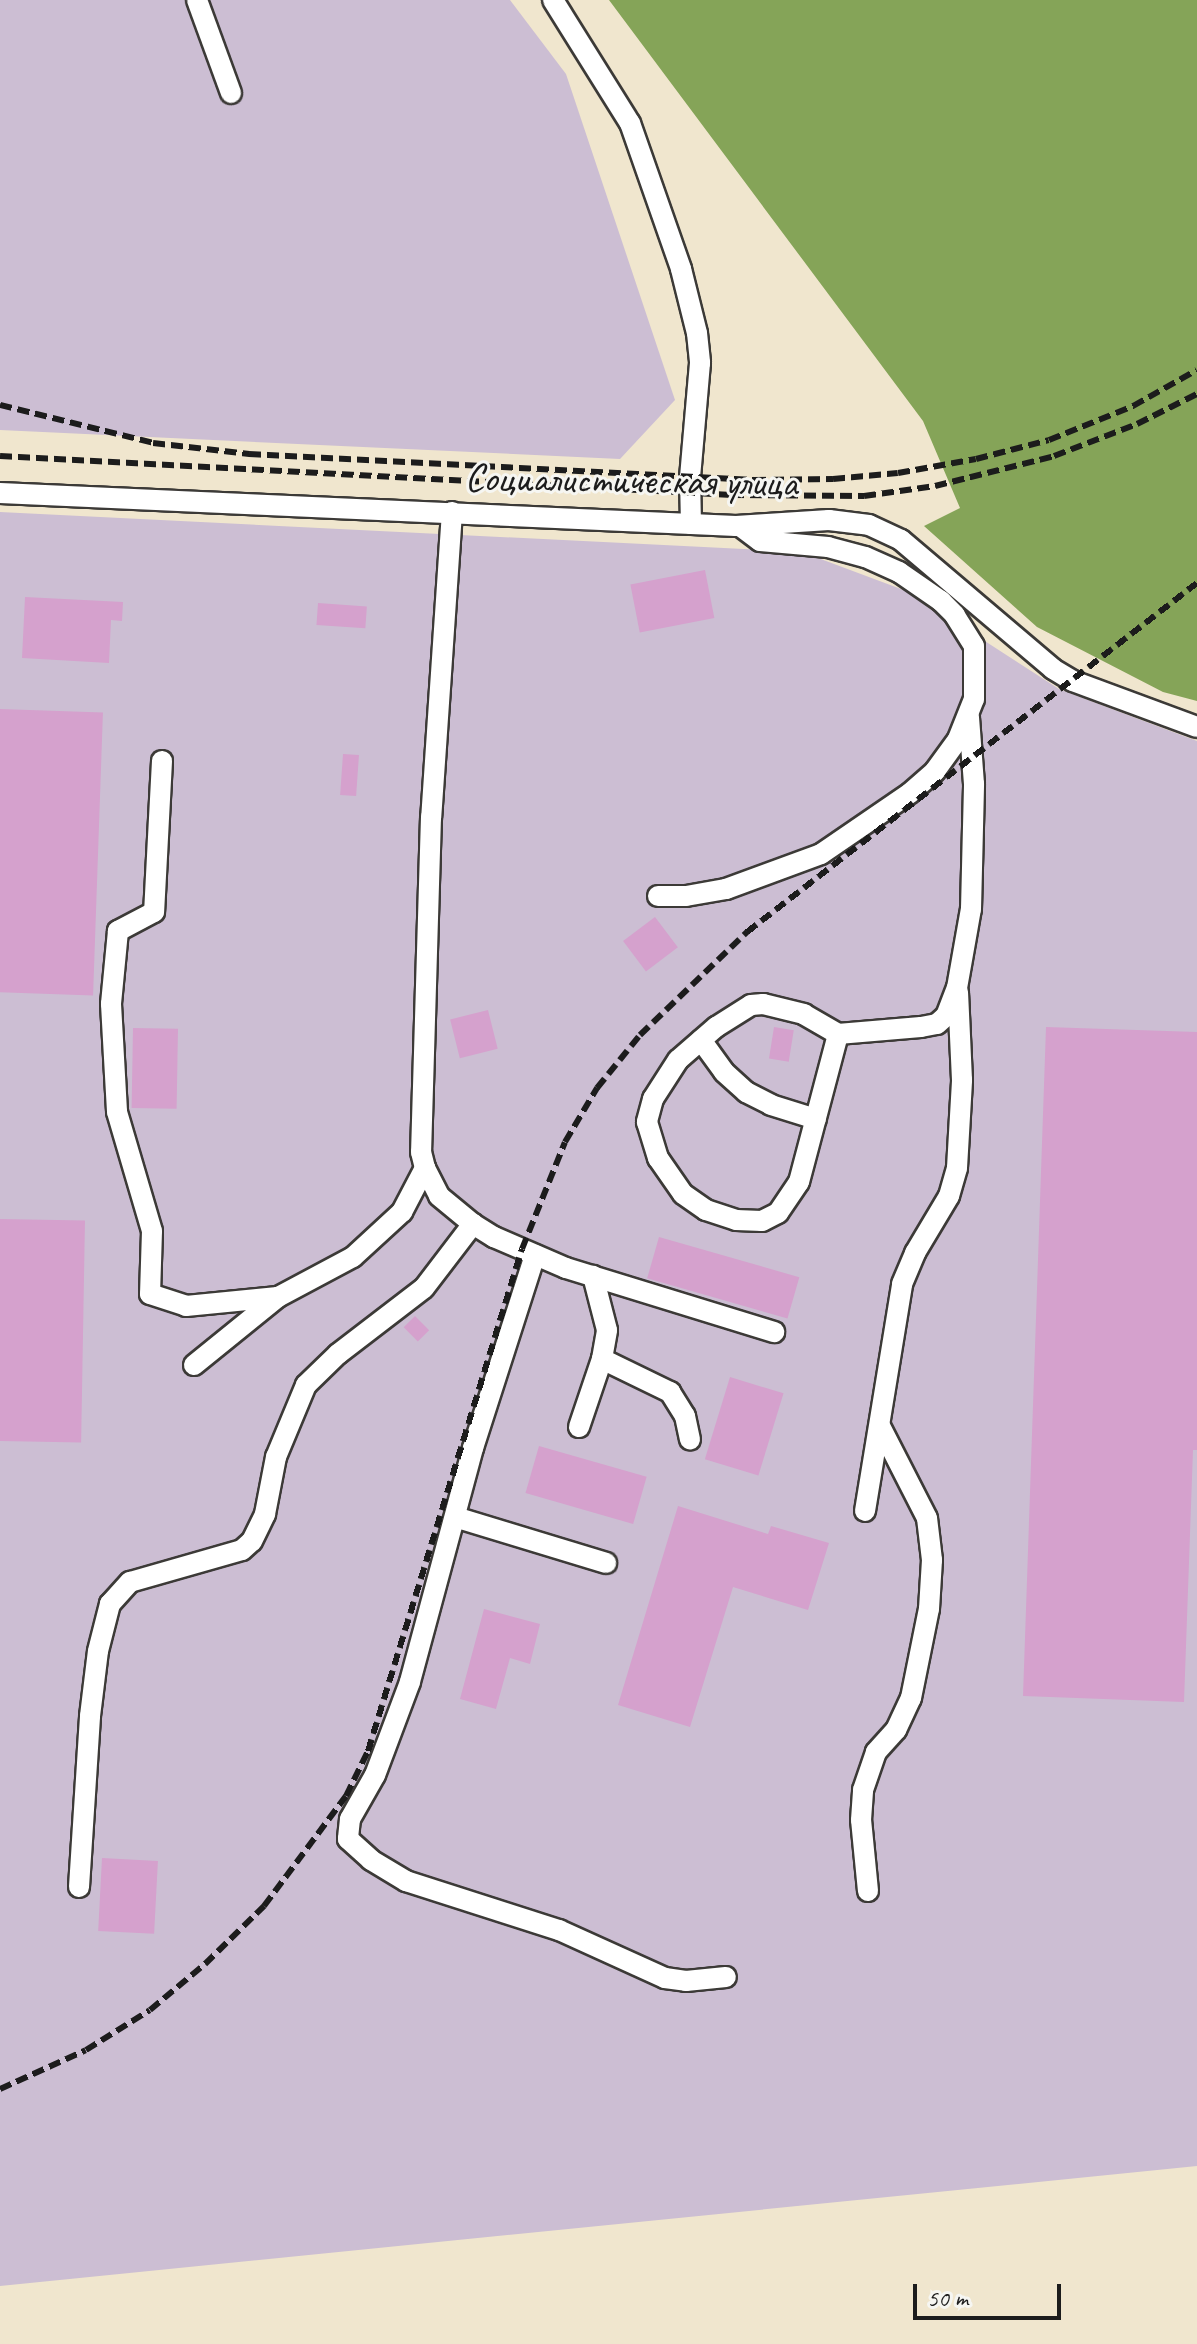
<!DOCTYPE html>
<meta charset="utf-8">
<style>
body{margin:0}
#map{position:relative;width:1197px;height:2344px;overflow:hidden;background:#f0e6ce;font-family:Caveat,sans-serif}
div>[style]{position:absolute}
.industrial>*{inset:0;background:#ccbed3}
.forest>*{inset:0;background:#85a458}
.building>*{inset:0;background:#d5a1cd;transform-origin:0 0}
.roads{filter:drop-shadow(2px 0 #3c3a37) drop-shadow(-2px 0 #3c3a37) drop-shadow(0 2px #3c3a37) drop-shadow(0 -2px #3c3a37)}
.minor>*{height:20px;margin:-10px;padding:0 10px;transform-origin:10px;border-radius:10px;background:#fff}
.rail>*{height:6px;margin-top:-3px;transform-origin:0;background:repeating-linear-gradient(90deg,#1c1c1c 0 12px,transparent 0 18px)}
span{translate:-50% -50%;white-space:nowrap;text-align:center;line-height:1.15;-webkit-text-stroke:6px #f6f6f2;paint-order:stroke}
.street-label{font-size:40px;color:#1c1c1c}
.scale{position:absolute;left:913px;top:2284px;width:148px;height:36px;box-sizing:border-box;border:4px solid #1c1c1c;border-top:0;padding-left:10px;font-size:24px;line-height:28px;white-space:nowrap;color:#1c1c1c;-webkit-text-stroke:6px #f6f6f2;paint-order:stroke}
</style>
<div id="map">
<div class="industrial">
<i style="clip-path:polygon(0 0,510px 0,566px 74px,675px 400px,620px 459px,0 430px)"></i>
<i style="clip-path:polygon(0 512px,802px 552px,909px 592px,1059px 689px,1197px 741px,1197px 2166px,0 2286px)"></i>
</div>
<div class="forest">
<i style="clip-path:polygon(609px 0,1197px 0,1197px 701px,1163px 692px,1037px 627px,924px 526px,960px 508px,923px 421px)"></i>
</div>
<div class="building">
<i style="left:705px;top:570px;width:49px;height:76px;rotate:79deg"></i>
<i style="clip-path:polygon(25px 597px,123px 602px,122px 621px,111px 620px,109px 663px,22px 658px)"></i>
<i style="left:318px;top:603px;width:49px;height:22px;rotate:4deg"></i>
<i style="left:0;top:709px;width:103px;height:283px;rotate:2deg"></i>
<i style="left:343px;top:754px;width:16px;height:41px;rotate:4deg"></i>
<i style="left:655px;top:917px;width:38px;height:40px;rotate:53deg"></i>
<i style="left:488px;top:1010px;width:40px;height:39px;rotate:76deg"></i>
<i style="left:774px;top:1027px;width:20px;height:32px;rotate:9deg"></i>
<i style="clip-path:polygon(1046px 1027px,1197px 1032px,1197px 1450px,1193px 1450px,1184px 1702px,1023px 1696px)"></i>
<i style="left:133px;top:1028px;width:45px;height:80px;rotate:1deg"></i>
<i style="left:0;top:1219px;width:85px;height:222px;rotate:1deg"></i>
<i style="left:659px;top:1237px;width:146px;height:43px;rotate:16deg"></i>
<i style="left:415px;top:1316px;width:20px;height:16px;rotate:45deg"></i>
<i style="left:730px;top:1377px;width:56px;height:86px;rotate:17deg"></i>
<i style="left:539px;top:1446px;width:112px;height:49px;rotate:16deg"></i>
<i style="clip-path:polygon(678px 1506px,768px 1534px,771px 1526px,829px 1543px,808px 1610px,733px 1587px,690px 1727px,618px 1705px)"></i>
<i style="clip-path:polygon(484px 1609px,540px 1624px,530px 1664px,510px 1658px,496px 1709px,460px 1699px)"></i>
<i style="left:102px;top:1858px;width:56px;height:73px;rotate:3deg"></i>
</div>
<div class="roads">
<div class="minor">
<i style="left:197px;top:0;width:99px;rotate:69.9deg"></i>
<i style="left:553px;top:0;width:145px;rotate:58deg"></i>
<i style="left:630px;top:123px;width:155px;rotate:70.7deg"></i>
<i style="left:681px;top:269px;width:66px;rotate:76deg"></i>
<i style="left:697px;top:333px;width:30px;rotate:84deg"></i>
<i style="left:700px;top:363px;width:114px;rotate:95deg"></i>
<i style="left:690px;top:477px;width:47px;rotate:88.8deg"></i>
<i style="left:0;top:493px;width:692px;rotate:2.57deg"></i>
<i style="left:691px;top:524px;width:45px;rotate:2.5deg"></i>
<i style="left:736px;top:526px;width:93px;rotate:-3.7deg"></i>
<i style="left:829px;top:520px;width:40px;rotate:7.1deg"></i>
<i style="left:869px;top:525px;width:35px;rotate:25deg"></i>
<i style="left:901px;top:540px;width:199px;rotate:40.3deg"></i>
<i style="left:1053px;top:669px;width:23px;rotate:31deg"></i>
<i style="left:1073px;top:681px;width:132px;rotate:20.4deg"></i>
<i style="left:452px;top:512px;width:306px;rotate:93.9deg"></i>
<i style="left:431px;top:817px;width:335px;rotate:91.7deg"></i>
<i style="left:421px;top:1152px;width:16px;rotate:76deg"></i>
<i style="left:425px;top:1168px;width:31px;rotate:63deg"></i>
<i style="left:439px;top:1196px;width:44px;rotate:39.5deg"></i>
<i style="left:473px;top:1224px;width:25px;rotate:32deg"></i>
<i style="left:494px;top:1237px;width:78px;rotate:23.3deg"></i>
<i style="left:566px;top:1268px;width:218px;rotate:17.1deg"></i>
<i style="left:162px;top:761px;width:151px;rotate:93deg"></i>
<i style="left:154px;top:912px;width:41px;rotate:152.2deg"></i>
<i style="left:118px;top:931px;width:73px;rotate:95.5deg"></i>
<i style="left:111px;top:1004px;width:108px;rotate:86.8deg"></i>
<i style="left:117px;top:1112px;width:124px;rotate:73.6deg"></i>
<i style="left:152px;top:1231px;width:63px;rotate:91.8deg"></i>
<i style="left:150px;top:1294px;width:38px;rotate:18deg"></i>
<i style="left:186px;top:1306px;width:92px;rotate:-5.6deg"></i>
<i style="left:658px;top:896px;width:28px"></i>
<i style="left:686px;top:896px;width:41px;rotate:-9.9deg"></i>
<i style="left:726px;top:889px;width:101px;rotate:-20.2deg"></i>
<i style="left:821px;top:854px;width:108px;rotate:-34.4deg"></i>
<i style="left:910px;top:793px;width:33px;rotate:-41deg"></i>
<i style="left:935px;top:771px;width:39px;rotate:-54deg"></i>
<i style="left:958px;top:739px;width:43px;rotate:-68.2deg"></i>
<i style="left:974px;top:699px;width:53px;rotate:-90deg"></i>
<i style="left:974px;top:646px;width:36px;rotate:-122deg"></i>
<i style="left:955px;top:615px;width:20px;rotate:-135deg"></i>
<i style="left:941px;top:601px;width:51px;rotate:-145.4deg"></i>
<i style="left:899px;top:572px;width:37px;rotate:-156deg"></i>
<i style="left:865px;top:557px;width:38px;rotate:-165deg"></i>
<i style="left:828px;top:547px;width:68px;rotate:-175deg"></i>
<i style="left:760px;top:541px;width:25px;rotate:-143deg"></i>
<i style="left:838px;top:1034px;width:39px;rotate:-150deg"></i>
<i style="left:804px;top:1014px;width:42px;rotate:-166.3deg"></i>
<i style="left:763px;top:1004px;width:12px;rotate:175deg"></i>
<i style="left:751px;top:1005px;width:41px;rotate:147.8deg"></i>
<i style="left:716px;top:1027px;width:50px;rotate:139deg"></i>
<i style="left:678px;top:1060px;width:46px;rotate:122.7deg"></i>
<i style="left:653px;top:1099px;width:24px;rotate:105deg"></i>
<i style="left:647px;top:1122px;width:38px;rotate:73deg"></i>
<i style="left:658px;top:1158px;width:44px;rotate:55.2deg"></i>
<i style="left:683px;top:1194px;width:28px;rotate:35deg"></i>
<i style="left:706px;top:1210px;width:32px;rotate:18deg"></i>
<i style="left:736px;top:1220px;width:26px;rotate:2deg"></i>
<i style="left:762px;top:1221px;width:18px;rotate:-27deg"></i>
<i style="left:778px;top:1213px;width:37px;rotate:-56deg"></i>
<i style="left:799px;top:1182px;width:153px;rotate:-75.2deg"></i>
<i style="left:838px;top:1034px;width:83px;rotate:-4.8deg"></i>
<i style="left:921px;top:1027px;width:16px;rotate:-11deg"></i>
<i style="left:937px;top:1024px;width:12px;rotate:-42deg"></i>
<i style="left:946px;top:1016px;width:30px;rotate:-69deg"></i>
<i style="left:957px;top:988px;width:80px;rotate:-80deg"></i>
<i style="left:971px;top:909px;width:125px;rotate:-88.6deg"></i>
<i style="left:974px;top:784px;width:67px;rotate:-94.3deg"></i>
<i style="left:701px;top:1040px;width:39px;rotate:54deg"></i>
<i style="left:724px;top:1072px;width:30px;rotate:42deg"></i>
<i style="left:746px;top:1092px;width:28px;rotate:27deg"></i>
<i style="left:771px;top:1105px;width:47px;rotate:17.3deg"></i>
<i style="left:535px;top:1255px;width:203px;rotate:107.8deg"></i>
<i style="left:473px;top:1448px;width:242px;rotate:105.1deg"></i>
<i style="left:410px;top:1682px;width:99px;rotate:110.6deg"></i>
<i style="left:375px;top:1775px;width:51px;rotate:119.6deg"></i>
<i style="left:350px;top:1819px;width:20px;rotate:96deg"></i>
<i style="left:348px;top:1839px;width:31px;rotate:42deg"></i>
<i style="left:371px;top:1860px;width:41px;rotate:31deg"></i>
<i style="left:406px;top:1881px;width:161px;rotate:17.8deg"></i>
<i style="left:559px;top:1930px;width:116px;rotate:24.4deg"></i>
<i style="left:665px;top:1978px;width:21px;rotate:8deg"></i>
<i style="left:686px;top:1981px;width:40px;rotate:-5.7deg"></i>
<i style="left:602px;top:1359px;width:76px;rotate:25.9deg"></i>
<i style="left:670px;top:1392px;width:28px;rotate:58deg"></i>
<i style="left:685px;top:1416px;width:24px;rotate:78deg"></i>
<i style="left:194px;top:1365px;width:108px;rotate:-39deg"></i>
<i style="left:278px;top:1297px;width:85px;rotate:-28.1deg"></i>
<i style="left:353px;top:1257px;width:67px;rotate:-42.6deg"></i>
<i style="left:402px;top:1212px;width:50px;rotate:-62.4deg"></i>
<i style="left:579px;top:1427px;width:72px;rotate:-71.3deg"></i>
<i style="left:602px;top:1359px;width:29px;rotate:-80deg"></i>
<i style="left:607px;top:1330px;width:56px;rotate:-104.5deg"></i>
<i style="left:865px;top:1511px;width:230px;rotate:-80.7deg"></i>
<i style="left:902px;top:1284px;width:34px;rotate:-67deg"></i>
<i style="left:915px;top:1253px;width:66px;rotate:-59.2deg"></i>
<i style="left:949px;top:1196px;width:29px;rotate:-74deg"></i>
<i style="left:957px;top:1168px;width:88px;rotate:-86.7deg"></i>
<i style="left:962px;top:1080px;width:88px;rotate:-92.6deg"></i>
<i style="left:455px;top:1517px;width:158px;rotate:16.9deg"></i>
<i style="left:79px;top:1887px;width:171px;rotate:-86.3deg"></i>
<i style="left:90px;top:1716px;width:65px;rotate:-83deg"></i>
<i style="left:98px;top:1651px;width:49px;rotate:-75.7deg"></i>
<i style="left:110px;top:1604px;width:30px;rotate:-48deg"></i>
<i style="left:130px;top:1582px;width:116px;rotate:-15.9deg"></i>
<i style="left:242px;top:1550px;width:13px;rotate:-42deg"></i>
<i style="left:252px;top:1541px;width:30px;rotate:-64deg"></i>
<i style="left:265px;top:1514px;width:58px;rotate:-79.1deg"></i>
<i style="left:276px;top:1457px;width:78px;rotate:-67.4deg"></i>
<i style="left:306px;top:1385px;width:45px;rotate:-44.1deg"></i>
<i style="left:338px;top:1354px;width:108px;rotate:-37.5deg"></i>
<i style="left:424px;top:1288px;width:81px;rotate:-52.6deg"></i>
<i style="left:868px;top:1891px;width:71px;rotate:-95.6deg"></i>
<i style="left:861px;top:1820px;width:30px;rotate:-86deg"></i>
<i style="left:863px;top:1790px;width:40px;rotate:-71.1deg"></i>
<i style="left:876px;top:1752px;width:30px;rotate:-48deg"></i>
<i style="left:896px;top:1730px;width:35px;rotate:-65deg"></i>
<i style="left:911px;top:1698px;width:91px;rotate:-78.6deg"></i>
<i style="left:929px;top:1609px;width:49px;rotate:-86.5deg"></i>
<i style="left:932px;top:1560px;width:42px;rotate:-96.8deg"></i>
<i style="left:927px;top:1518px;width:103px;rotate:-117.1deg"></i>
</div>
</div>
<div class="rail">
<i style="left:0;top:405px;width:158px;rotate:13.9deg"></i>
<i style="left:153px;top:443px;width:97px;rotate:6.5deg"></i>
<i style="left:249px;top:454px;width:506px;rotate:2.95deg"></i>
<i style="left:754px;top:480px;width:79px;rotate:-0.7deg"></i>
<i style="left:833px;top:479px;width:65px;rotate:-5.3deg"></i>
<i style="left:898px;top:473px;width:79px;rotate:-10.2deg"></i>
<i style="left:976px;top:459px;width:75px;rotate:-14.6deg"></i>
<i style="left:1049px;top:440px;width:91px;rotate:-22deg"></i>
<i style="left:1133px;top:406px;width:73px;rotate:-29.4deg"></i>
<i style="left:0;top:456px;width:733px;rotate:3.05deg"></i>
<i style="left:732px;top:495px;width:132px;rotate:0.4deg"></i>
<i style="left:864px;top:496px;width:72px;rotate:-8deg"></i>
<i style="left:935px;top:486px;width:123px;rotate:-14.1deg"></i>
<i style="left:1054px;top:456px;width:89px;rotate:-21.1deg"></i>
<i style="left:1137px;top:424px;width:67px;rotate:-26.6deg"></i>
<i style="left:0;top:2089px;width:94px;rotate:-24.4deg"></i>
<i style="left:86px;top:2050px;width:75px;rotate:-32deg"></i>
<i style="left:150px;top:2010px;width:72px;rotate:-39.9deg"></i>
<i style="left:205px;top:1964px;width:83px;rotate:-44.5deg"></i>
<i style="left:264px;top:1906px;width:137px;rotate:-53.3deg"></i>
<i style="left:346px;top:1796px;width:50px;rotate:-63.9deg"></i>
<i style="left:368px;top:1751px;width:525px;rotate:-72.95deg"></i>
<i style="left:522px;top:1249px;width:115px;rotate:-68.1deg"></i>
<i style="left:565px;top:1142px;width:63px;rotate:-59.3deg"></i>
<i style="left:597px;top:1088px;width:68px;rotate:-50.9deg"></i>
<i style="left:640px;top:1035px;width:149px;rotate:-43.9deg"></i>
<i style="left:747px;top:932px;width:569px;rotate:-37.8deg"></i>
</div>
<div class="street-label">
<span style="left:631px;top:480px;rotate:1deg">Социалистическая улица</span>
</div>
<div class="scale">50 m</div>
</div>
